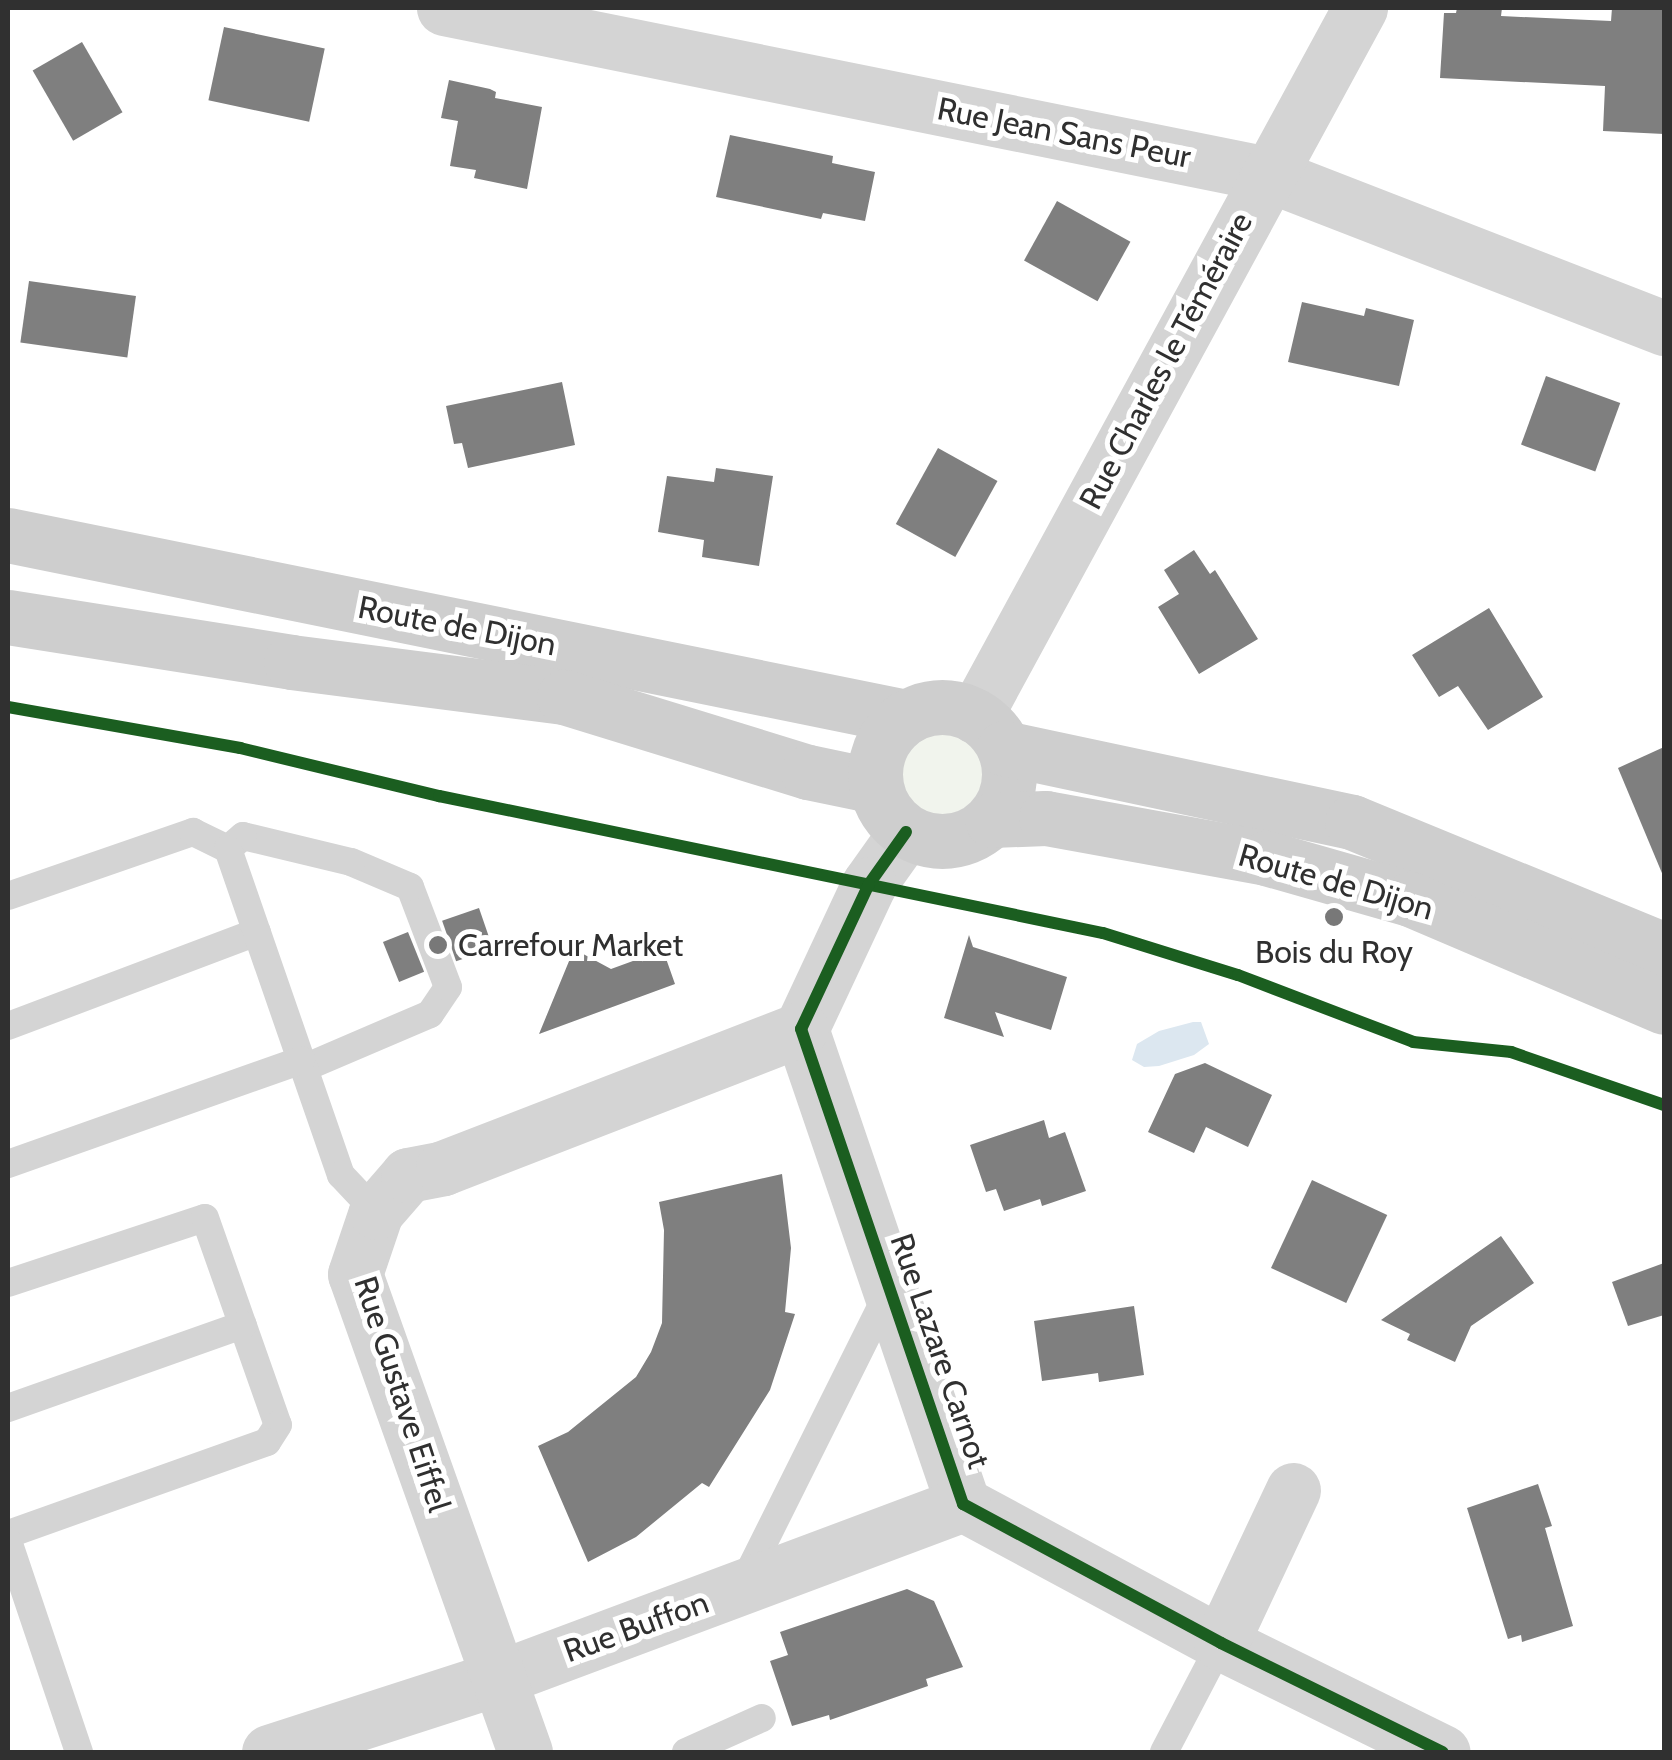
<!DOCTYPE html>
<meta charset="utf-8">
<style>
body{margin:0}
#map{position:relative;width:1672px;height:1760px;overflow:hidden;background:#fff;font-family:Cabin,sans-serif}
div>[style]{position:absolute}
.green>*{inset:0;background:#f1f4ed}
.round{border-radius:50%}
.water>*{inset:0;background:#dce7f0}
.building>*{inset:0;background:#7f7f7f;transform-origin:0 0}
.lane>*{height:28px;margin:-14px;padding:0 14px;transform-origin:14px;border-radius:14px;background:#d4d4d4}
.street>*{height:55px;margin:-27.5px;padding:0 27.5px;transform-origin:27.5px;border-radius:27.5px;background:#d4d4d4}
.secondary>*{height:55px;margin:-27.5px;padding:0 27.5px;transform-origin:27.5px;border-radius:27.5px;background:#cecece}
.secondary>.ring{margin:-27.5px;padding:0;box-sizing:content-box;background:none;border:55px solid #cecece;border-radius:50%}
.cycleway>*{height:12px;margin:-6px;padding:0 6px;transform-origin:6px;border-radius:6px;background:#1b5e20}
.dots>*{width:28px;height:28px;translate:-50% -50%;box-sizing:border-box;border:5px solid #fff;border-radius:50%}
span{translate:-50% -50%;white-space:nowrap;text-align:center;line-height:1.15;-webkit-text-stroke:10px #fff;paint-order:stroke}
.street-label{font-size:32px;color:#303030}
.poi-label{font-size:32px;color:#303030}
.left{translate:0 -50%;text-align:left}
.frame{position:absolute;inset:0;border:10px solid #303030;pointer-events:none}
</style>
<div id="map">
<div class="green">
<i class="round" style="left:899px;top:731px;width:84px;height:84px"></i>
</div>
<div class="water">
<i style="clip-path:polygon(1193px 1022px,1201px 1022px,1209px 1044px,1194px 1055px,1159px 1066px,1144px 1067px,1132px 1060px,1137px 1044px,1159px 1031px)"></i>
</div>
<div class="building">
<i style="clip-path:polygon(1457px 8px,1502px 8px,1501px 16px,1611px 21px,1612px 8px,1664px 8px,1664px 134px,1603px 131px,1605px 86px,1440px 78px,1444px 13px,1456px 13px)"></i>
<i style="left:224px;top:27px;width:103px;height:75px;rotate:12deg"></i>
<i style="left:82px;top:42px;width:81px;height:57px;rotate:60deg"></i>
<i style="clip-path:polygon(449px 80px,490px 89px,496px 92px,495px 98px,542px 107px,527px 189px,474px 178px,476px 170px,450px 166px,458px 121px,441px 118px)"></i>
<i style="clip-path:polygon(730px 135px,833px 156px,832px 163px,875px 172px,865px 221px,823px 213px,821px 219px,716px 197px)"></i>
<i style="left:1057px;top:201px;width:84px;height:68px;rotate:29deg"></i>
<i style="left:29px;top:281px;width:108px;height:62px;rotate:8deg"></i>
<i style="clip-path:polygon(1302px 302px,1364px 316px,1366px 308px,1414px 320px,1399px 386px,1288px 362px)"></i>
<i style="left:1546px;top:376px;width:79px;height:73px;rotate:20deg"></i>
<i style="clip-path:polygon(562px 382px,575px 445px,468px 468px,462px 443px,454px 444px,446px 406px)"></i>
<i style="left:938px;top:448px;width:68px;height:87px;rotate:29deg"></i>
<i style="clip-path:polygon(716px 468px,773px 476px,759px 566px,702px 557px,704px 540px,658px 532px,667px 476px,714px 482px)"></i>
<i style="clip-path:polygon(1194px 550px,1210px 574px,1215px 570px,1258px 639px,1199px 674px,1158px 607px,1179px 594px,1164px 570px)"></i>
<i style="clip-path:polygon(1489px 608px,1543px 697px,1488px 730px,1458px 686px,1439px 697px,1412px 655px)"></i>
<i style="clip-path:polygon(1664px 747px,1664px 878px,1618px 768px)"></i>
<i style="left:479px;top:908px;width:43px;height:39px;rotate:71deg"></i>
<i style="left:408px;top:932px;width:43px;height:27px;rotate:68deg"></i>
<i style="clip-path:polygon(969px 935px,973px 947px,1067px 977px,1051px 1030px,995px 1012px,1004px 1037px,944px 1018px)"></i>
<i style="clip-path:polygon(574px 949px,611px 969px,663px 950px,675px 984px,539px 1034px)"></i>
<i style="clip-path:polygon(1205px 1063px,1272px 1095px,1248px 1147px,1206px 1127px,1194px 1153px,1148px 1132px,1175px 1074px)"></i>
<i style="clip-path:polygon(1044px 1120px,1049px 1138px,1065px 1132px,1086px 1191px,1042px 1206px,1040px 1199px,1004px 1211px,996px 1189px,986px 1192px,970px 1145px)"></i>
<i style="clip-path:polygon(782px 1174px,791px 1248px,785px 1312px,795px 1314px,770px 1390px,709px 1487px,702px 1483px,636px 1537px,588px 1562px,538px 1446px,568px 1432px,636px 1377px,651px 1352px,662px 1323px,664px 1230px,659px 1202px)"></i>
<i style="left:1312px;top:1180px;width:83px;height:97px;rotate:25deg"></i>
<i style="clip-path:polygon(1501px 1236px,1534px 1283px,1471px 1326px,1455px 1362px,1407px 1340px,1410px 1334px,1381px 1320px)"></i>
<i style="clip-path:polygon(1664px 1263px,1664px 1315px,1628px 1326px,1612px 1282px)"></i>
<i style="clip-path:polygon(1134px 1306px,1144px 1375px,1099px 1382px,1098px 1373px,1042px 1381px,1034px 1321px)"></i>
<i style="clip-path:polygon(1538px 1484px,1552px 1526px,1545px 1528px,1573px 1626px,1522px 1642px,1521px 1635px,1508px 1639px,1467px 1508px)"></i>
<i style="clip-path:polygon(907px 1589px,934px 1601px,963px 1667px,926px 1679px,928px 1686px,830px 1720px,829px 1715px,792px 1726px,770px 1661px,788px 1655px,780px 1632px)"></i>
</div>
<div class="lane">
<i style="left:8px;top:896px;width:196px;rotate:-19.1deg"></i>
<i style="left:193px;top:832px;width:39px;rotate:26deg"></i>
<i style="left:8px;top:1026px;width:266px;rotate:-20.7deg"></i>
<i style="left:304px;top:1068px;width:137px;rotate:-23.2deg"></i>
<i style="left:430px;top:1014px;width:32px;rotate:-56deg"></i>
<i style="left:448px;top:987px;width:107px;rotate:-110.8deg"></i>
<i style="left:410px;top:887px;width:64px;rotate:-157deg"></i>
<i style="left:351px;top:862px;width:111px;rotate:-166.5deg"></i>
<i style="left:243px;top:836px;width:20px;rotate:139deg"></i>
<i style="left:228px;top:849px;width:345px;rotate:70.9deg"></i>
<i style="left:341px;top:1175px;width:51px;rotate:46.6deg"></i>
<i style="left:8px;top:1164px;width:311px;rotate:-19.5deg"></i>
<i style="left:8px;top:1283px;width:207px;rotate:-18.3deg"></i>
<i style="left:205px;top:1218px;width:219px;rotate:70.6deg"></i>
<i style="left:278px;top:1425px;width:20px;rotate:123deg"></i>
<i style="left:267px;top:1442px;width:275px;rotate:160.4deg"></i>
<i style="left:8px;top:1408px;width:249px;rotate:-19.5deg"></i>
<i style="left:8px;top:1541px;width:223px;rotate:71.4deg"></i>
<i style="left:743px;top:1584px;width:327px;rotate:-63.5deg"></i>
<i style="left:686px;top:1752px;width:83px;rotate:-24.1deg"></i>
<i style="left:1164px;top:1752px;width:123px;rotate:-62.4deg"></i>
</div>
<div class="street">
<i style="left:444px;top:8px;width:840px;rotate:11.4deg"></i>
<i style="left:1267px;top:174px;width:426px;rotate:21.2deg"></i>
<i style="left:975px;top:716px;width:806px;rotate:-61.46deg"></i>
<i style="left:906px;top:832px;width:64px;rotate:125.4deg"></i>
<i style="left:869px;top:884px;width:160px;rotate:115.1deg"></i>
<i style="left:801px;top:1029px;width:502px;rotate:71.17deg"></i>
<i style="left:963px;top:1504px;width:293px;rotate:28.3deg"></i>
<i style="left:1221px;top:1643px;width:247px;rotate:26.2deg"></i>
<i style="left:1221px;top:1643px;width:169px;rotate:-64.8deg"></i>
<i style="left:269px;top:1752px;width:244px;rotate:-17.9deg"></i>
<i style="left:501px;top:1677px;width:493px;rotate:-20.5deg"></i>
<i style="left:525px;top:1752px;width:507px;rotate:-109.58deg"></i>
<i style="left:355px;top:1274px;width:65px;rotate:-71.3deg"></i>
<i style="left:376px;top:1212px;width:49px;rotate:-49.1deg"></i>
<i style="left:408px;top:1175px;width:36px;rotate:-11deg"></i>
<i style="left:443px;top:1168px;width:384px;rotate:-21.2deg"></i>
</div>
<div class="secondary">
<i style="left:8px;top:535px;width:916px;rotate:11.46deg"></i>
<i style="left:8px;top:617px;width:287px;rotate:9deg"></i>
<i style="left:291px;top:662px;width:275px;rotate:7.3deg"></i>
<i style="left:564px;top:697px;width:255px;rotate:17.1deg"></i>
<i style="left:808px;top:772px;width:68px;rotate:11.8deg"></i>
<i class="ring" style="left:875px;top:707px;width:79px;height:79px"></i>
<i style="left:1004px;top:748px;width:356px;rotate:12deg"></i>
<i style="left:1352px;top:822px;width:337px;rotate:22.3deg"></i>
<i style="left:992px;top:820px;width:54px;rotate:-2.1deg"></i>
<i style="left:1046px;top:818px;width:224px;rotate:10.3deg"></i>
<i style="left:1266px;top:858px;width:150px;rotate:15.9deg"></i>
<i style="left:1410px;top:899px;width:276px;rotate:23deg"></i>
</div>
<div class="cycleway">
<i style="left:8px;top:707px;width:236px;rotate:10deg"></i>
<i style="left:240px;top:748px;width:205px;rotate:13.6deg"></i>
<i style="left:439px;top:796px;width:678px;rotate:11.66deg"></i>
<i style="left:1103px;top:933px;width:141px;rotate:17.3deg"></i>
<i style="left:1238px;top:975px;width:187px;rotate:20.9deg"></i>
<i style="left:1413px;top:1042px;width:99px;rotate:5.8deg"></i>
<i style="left:1511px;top:1052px;width:162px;rotate:19.1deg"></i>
<i style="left:906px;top:832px;width:64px;rotate:125.4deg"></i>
<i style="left:869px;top:884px;width:160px;rotate:115.1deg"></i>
<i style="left:801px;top:1029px;width:502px;rotate:71.17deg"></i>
<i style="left:963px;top:1504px;width:293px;rotate:28.3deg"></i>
<i style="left:1221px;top:1643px;width:247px;rotate:26.2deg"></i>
</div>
<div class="dots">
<i style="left:1334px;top:917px;background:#787878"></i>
<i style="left:438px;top:945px;background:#787878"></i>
</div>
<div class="street-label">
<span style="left:1064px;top:133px;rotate:11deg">Rue Jean Sans Peur</span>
<span style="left:1166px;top:361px;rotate:-62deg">Rue Charles le Téméraire</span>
<span style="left:457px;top:626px;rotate:11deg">Route de Dijon</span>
<span style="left:1336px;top:882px;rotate:16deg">Route de Dijon</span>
<span style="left:940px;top:1351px;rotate:71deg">Rue Lazare Carnot</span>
<span style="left:402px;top:1394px;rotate:72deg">Rue Gustave Eiffel</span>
<span style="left:636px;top:1627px;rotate:-20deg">Rue Buffon</span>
</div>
<div class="poi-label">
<span class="left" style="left:458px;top:945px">Carrefour Market</span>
<span style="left:1334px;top:952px">Bois du Roy</span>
</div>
<div class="frame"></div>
</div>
